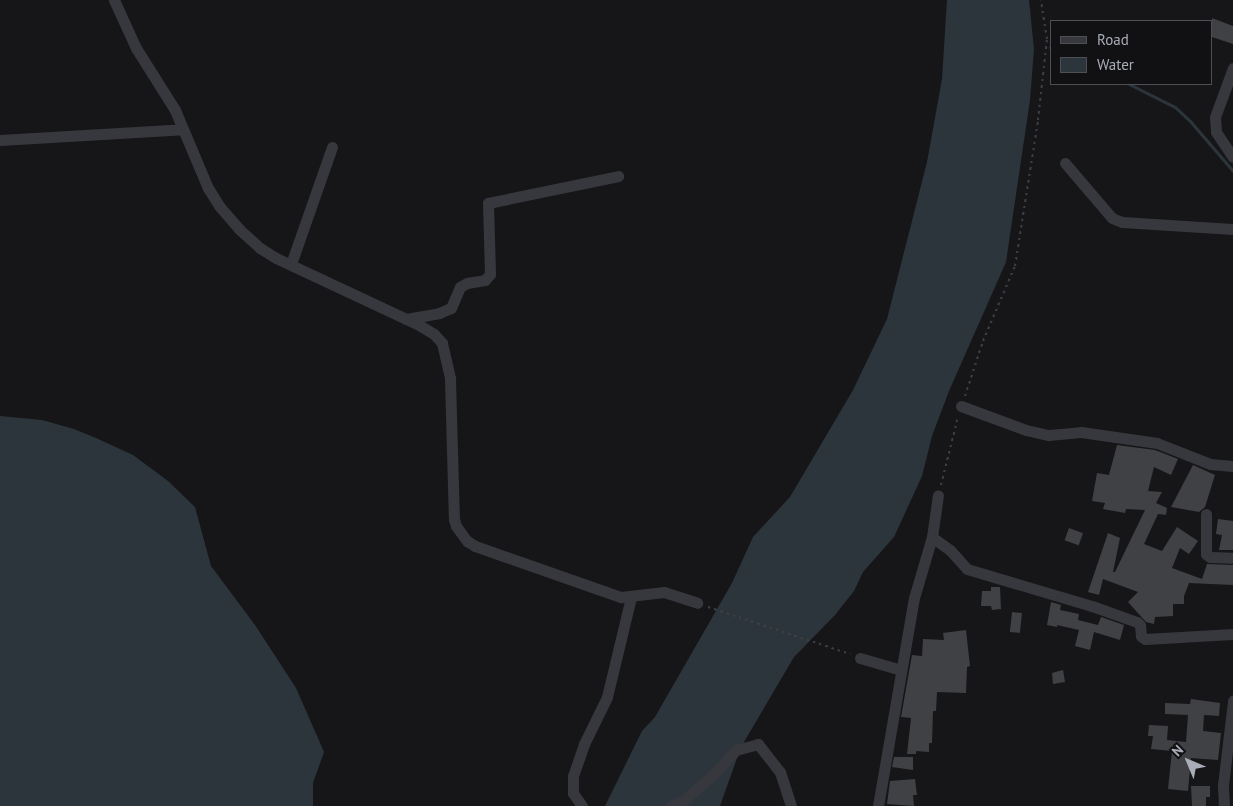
<!DOCTYPE html>
<style>
body{margin:0}
#map{position:relative;width:1233px;height:806px;overflow:hidden;background:#161618;font-family:"PT Sans",sans-serif}
div>[style]{position:absolute}
.water>*{inset:0;background:#2c353c}
.stream>*{height:3px;margin:-1.5px;padding:0 1.5px;transform-origin:1.5px;border-radius:1.5px;background:#2c353c}
.building>*{inset:0;background:#404145;transform-origin:0 0}
.path>*{height:2px;margin-top:-1px;transform-origin:0;background:repeating-linear-gradient(90deg,#3d3f44 0 2.5px,transparent 0 6.5px)}
.minor>*{height:11px;margin:-5.5px;padding:0 5.5px;transform-origin:5.5px;border-radius:5.5px;background:#37383d}
span{translate:-50% -50%;white-space:nowrap;text-align:center;line-height:1.15;-webkit-text-stroke:4px #111113;paint-order:stroke}
.legend{position:absolute;left:1050px;top:20px;width:162px;height:65px;box-sizing:border-box;background:#111113;border:1px solid #4d4f55;margin:0;padding:6px 9px;list-style:none;font-size:15px;color:#a8adb8}
.legend li{display:flex;align-items:center;gap:10px;height:25px}
.legend b{width:25px;border:1px solid #4d4f55}
.north{position:absolute;left:1163px;top:736px;width:50px;height:50px;-webkit-text-stroke:4px #111113;paint-order:stroke;rotate:315deg;font-size:14px;font-weight:700;line-height:20px;text-align:center;color:#a8adb8}
.north::after{content:'';display:block;margin:auto;width:18px;height:22px;background:#a8adb8;clip-path:polygon(50% 0,100% 100%,50% 72%,0 100%)}
</style>
<div id="map">
<div class="water">
<i style="clip-path:polygon(947px 0,1029px 0,1034px 49px,1030px 100px,1006px 262px,949px 391px,932px 436px,922px 476px,894px 537px,863px 572px,854px 591px,835px 615px,794px 657px,741px 747px,720px 806px,605px 806px,642px 731px,655px 717px,732px 583px,753px 537px,790px 497px,853px 390px,887px 319px,927px 162px,942px 79px)"></i>
<i style="clip-path:polygon(0 416px,42px 420px,74px 429px,96px 438px,133px 455px,168px 481px,195px 507px,211px 566px,255px 625px,296px 688px,324px 752px,313px 783px,313px 806px,0 806px)"></i>
</div>
<div class="stream">
<i style="left:1050px;top:47px;width:3px;rotate:45deg"></i>
<i style="left:1129px;top:84px;width:51px;rotate:26.6deg"></i>
<i style="left:1175px;top:107px;width:21px;rotate:43deg"></i>
<i style="left:1190px;top:121px;width:66px;rotate:49.3deg"></i>
</div>
<div class="building">
<i style="clip-path:polygon(1212px 18px,1233px 26px,1233px 44px,1212px 37px)"></i>
<i style="clip-path:polygon(1117px 445px,1155px 450px,1178px 459px,1171px 475px,1154px 467px,1148px 491px,1162px 492px,1156px 503px,1167px 508px,1166px 515px,1158px 514px,1144px 544px,1162px 551px,1177px 527px,1198px 541px,1189px 554px,1180px 548px,1172px 568px,1202px 579px,1207px 564px,1233px 565px,1233px 585px,1189px 583px,1184px 596px,1184px 604px,1173px 604px,1173px 616px,1155px 617px,1154px 624px,1146px 622px,1128px 602px,1138px 592px,1103px 579px,1099px 595px,1088px 592px,1108px 533px,1120px 538px,1113px 572px,1115px 572px,1145px 510px,1126px 509px,1125px 513px,1103px 509px,1105px 503px,1092px 501px,1097px 473px,1109px 475px)"></i>
<i style="clip-path:polygon(1193px 465px,1215px 475px,1205px 507px,1199px 512px,1171px 507px)"></i>
<i style="clip-path:polygon(1218px 519px,1233px 521px,1233px 550px,1219px 550px,1222px 535px,1216px 534px)"></i>
<i style="left:1069px;top:528px;width:15px;height:13px;rotate:20deg"></i>
<i style="clip-path:polygon(991px 587px,1000px 587px,1001px 609px,992px 610px,991px 606px,981px 606px,982px 591px,991px 591px)"></i>
<i style="clip-path:polygon(1051px 602px,1061px 605px,1060px 610px,1079px 614px,1078px 620px,1098px 625px,1101px 617px,1124px 625px,1120px 640px,1094px 632px,1090px 650px,1075px 646px,1079px 630px,1057px 625px,1057px 627px,1047px 625px)"></i>
<i style="left:1012px;top:612px;width:10px;height:20px;rotate:6deg"></i>
<i style="clip-path:polygon(966px 630px,970px 666px,967px 667px,966px 693px,937px 692px,936px 711px,933px 711px,932px 743px,929px 743px,929px 752px,916px 751px,916px 754px,907px 754px,911px 718px,901px 717px,912px 655px,922px 656px,923px 639px,944px 640px,943px 633px)"></i>
<i style="clip-path:polygon(1063px 670px,1065px 682px,1053px 684px,1052px 673px)"></i>
<i style="clip-path:polygon(1191px 699px,1220px 703px,1219px 716px,1204px 715px,1203px 731px,1221px 733px,1218px 760px,1191px 758px,1188px 791px,1168px 789px,1172px 751px,1151px 749px,1153px 736px,1148px 736px,1149px 725px,1168px 726px,1167px 740px,1186px 742px,1188px 715px,1165px 714px,1165px 703px,1190px 704px)"></i>
<i style="clip-path:polygon(894px 757px,913px 757px,913px 770px,892px 767px)"></i>
<i style="clip-path:polygon(915px 779px,917px 795px,913px 795px,914px 806px,887px 804px,890px 781px)"></i>
<i style="clip-path:polygon(1191px 786px,1210px 786px,1210px 797px,1206px 797px,1206px 806px,1192px 806px)"></i>
</div>
<div class="path">
<i style="left:965px;top:396px;width:58px;rotate:-71.9deg"></i>
<i style="left:983px;top:341px;width:82px;rotate:-66.9deg"></i>
<i style="left:1015px;top:266px;width:148px;rotate:-81deg"></i>
<i style="left:1038px;top:120px;width:81px;rotate:-83.7deg"></i>
<i style="left:1047px;top:39px;width:39px;rotate:-99deg"></i>
<i style="left:941px;top:485px;width:70px;rotate:-76deg"></i>
<i style="left:708px;top:607px;width:150px;rotate:18.3deg"></i>
</div>
<div class="minor">
<i style="left:114px;top:0;width:53px;rotate:65.4deg"></i>
<i style="left:136px;top:48px;width:73px;rotate:57.8deg"></i>
<i style="left:175px;top:110px;width:85px;rotate:67.1deg"></i>
<i style="left:208px;top:188px;width:22px;rotate:58deg"></i>
<i style="left:220px;top:207px;width:30px;rotate:49deg"></i>
<i style="left:240px;top:230px;width:27px;rotate:42deg"></i>
<i style="left:260px;top:248px;width:19px;rotate:32deg"></i>
<i style="left:276px;top:258px;width:158px;rotate:25.1deg"></i>
<i style="left:419px;top:325px;width:17px;rotate:31deg"></i>
<i style="left:434px;top:334px;width:12px;rotate:48deg"></i>
<i style="left:442px;top:343px;width:37px;rotate:77deg"></i>
<i style="left:450px;top:379px;width:140px;rotate:88.4deg"></i>
<i style="left:454px;top:519px;width:7px;rotate:74deg"></i>
<i style="left:456px;top:526px;width:19px;rotate:54deg"></i>
<i style="left:467px;top:541px;width:9px;rotate:32deg"></i>
<i style="left:475px;top:546px;width:155px;rotate:19.3deg"></i>
<i style="left:621px;top:597px;width:43px;rotate:-6.6deg"></i>
<i style="left:664px;top:592px;width:35px;rotate:18deg"></i>
<i style="left:1233px;top:68px;width:52px;rotate:110.2deg"></i>
<i style="left:1215px;top:117px;width:15px;rotate:86deg"></i>
<i style="left:1216px;top:132px;width:30px;rotate:56deg"></i>
<i style="left:0;top:140px;width:183px;rotate:-3.4deg"></i>
<i style="left:1065px;top:163px;width:72px;rotate:49.5deg"></i>
<i style="left:1112px;top:218px;width:11px;rotate:22deg"></i>
<i style="left:1122px;top:222px;width:111px;rotate:3.6deg"></i>
<i style="left:291px;top:264px;width:124px;rotate:-70.7deg"></i>
<i style="left:406px;top:319px;width:34px;rotate:-10deg"></i>
<i style="left:439px;top:313px;width:13px;rotate:-23deg"></i>
<i style="left:451px;top:308px;width:23px;rotate:-67deg"></i>
<i style="left:460px;top:287px;width:8px;rotate:-30deg"></i>
<i style="left:467px;top:283px;width:18px;rotate:-9deg"></i>
<i style="left:485px;top:280px;width:8px;rotate:-50deg"></i>
<i style="left:490px;top:274px;width:71px;rotate:-91.6deg"></i>
<i style="left:488px;top:203px;width:133px;rotate:-11.7deg"></i>
<i style="left:961px;top:406px;width:69px;rotate:20.3deg"></i>
<i style="left:1026px;top:430px;width:23px;rotate:13deg"></i>
<i style="left:1048px;top:435px;width:33px;rotate:-5deg"></i>
<i style="left:1081px;top:432px;width:77px;rotate:8.2deg"></i>
<i style="left:1157px;top:443px;width:57px;rotate:21.6deg"></i>
<i style="left:1210px;top:464px;width:23px;rotate:5deg"></i>
<i style="left:1206px;top:514px;width:40px;rotate:90deg"></i>
<i style="left:1206px;top:554px;width:5px;rotate:37deg"></i>
<i style="left:1210px;top:557px;width:23px;rotate:2deg"></i>
<i style="left:932px;top:537px;width:22px;rotate:36deg"></i>
<i style="left:950px;top:550px;width:25px;rotate:48deg"></i>
<i style="left:967px;top:569px;width:130px;rotate:16.5deg"></i>
<i style="left:1092px;top:606px;width:48px;rotate:19.6deg"></i>
<i style="left:1137px;top:622px;width:4px;rotate:45deg"></i>
<i style="left:1140px;top:625px;width:11px;rotate:85deg"></i>
<i style="left:1141px;top:636px;width:5px;rotate:37deg"></i>
<i style="left:1145px;top:639px;width:88px;rotate:-3.3deg"></i>
<i style="left:860px;top:658px;width:43px;rotate:16.3deg"></i>
<i style="left:582px;top:806px;width:16px;rotate:-125deg"></i>
<i style="left:573px;top:793px;width:17px;rotate:-90deg"></i>
<i style="left:573px;top:776px;width:34px;rotate:-71deg"></i>
<i style="left:584px;top:744px;width:52px;rotate:-63.9deg"></i>
<i style="left:607px;top:697px;width:103px;rotate:-76.5deg"></i>
<i style="left:671px;top:806px;width:14px;rotate:-25deg"></i>
<i style="left:684px;top:800px;width:43px;rotate:-41.2deg"></i>
<i style="left:716px;top:772px;width:30px;rotate:-48deg"></i>
<i style="left:736px;top:750px;width:23px;rotate:-15deg"></i>
<i style="left:758px;top:744px;width:36px;rotate:52deg"></i>
<i style="left:780px;top:772px;width:36px;rotate:72deg"></i>
<i style="left:878px;top:806px;width:211px;rotate:-80.2deg"></i>
<i style="left:914px;top:598px;width:64px;rotate:-73.6deg"></i>
<i style="left:932px;top:537px;width:42px;rotate:-81.9deg"></i>
<i style="left:1224px;top:806px;width:21px;rotate:-93deg"></i>
<i style="left:1223px;top:785px;width:85px;rotate:-83.2deg"></i>
</div>
<ul class="legend">
<li><b style="height:6px;background:#37383d"></b>Road</li>
<li><b style="height:14px;background:#2c353c"></b>Water</li>
</ul>
<div class="north">N</div>
</div>
